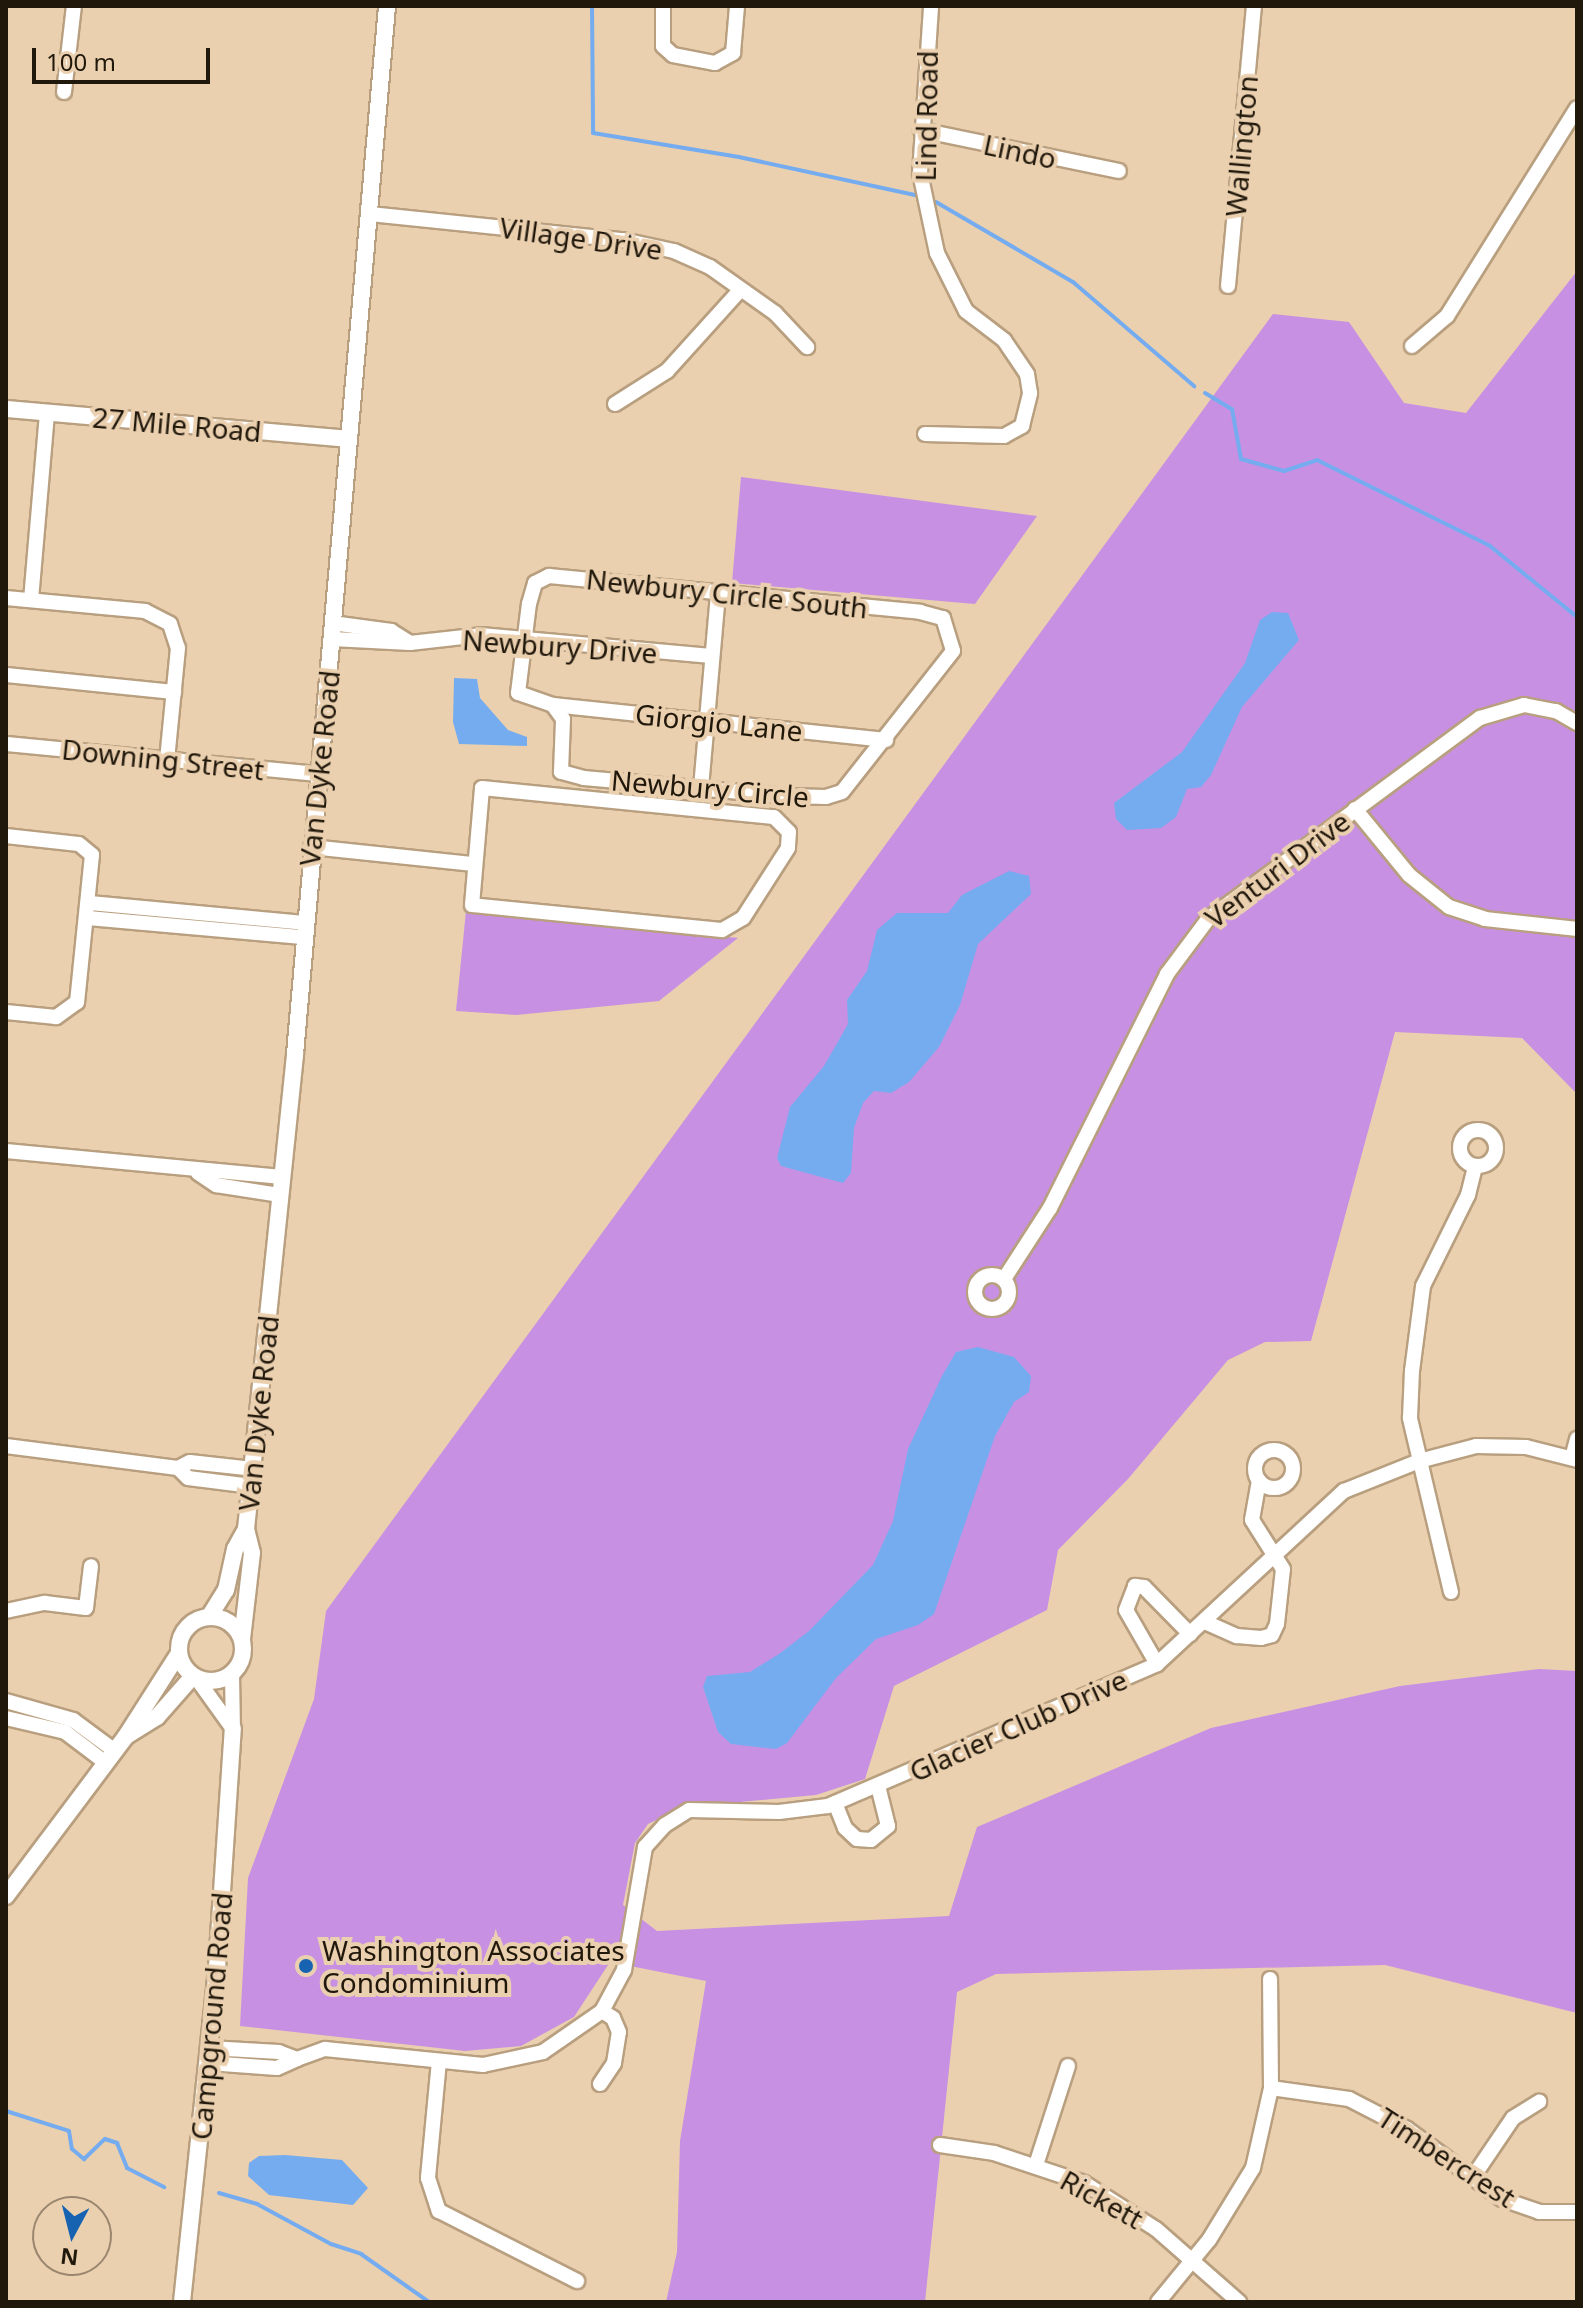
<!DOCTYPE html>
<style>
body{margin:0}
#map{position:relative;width:1583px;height:2308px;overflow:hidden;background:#ead0af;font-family:"Noto Sans",sans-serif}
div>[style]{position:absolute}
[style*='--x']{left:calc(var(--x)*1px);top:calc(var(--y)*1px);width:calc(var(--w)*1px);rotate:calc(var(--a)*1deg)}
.green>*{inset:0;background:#c790e3}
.water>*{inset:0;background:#75acf0}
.stream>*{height:4px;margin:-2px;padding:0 2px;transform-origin:2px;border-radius:2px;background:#75acf0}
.roads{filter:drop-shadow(2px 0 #b89f7f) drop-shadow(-2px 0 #b89f7f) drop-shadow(0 2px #b89f7f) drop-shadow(0 -2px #b89f7f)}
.minor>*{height:14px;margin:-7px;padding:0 7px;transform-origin:7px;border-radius:7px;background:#fff}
.minor>.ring{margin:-7px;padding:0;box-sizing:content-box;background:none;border:14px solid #fff;border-radius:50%}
.tertiary>*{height:16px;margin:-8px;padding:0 8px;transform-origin:8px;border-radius:8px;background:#fff}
.tertiary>.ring{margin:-8px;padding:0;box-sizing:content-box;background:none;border:16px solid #fff;border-radius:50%}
.dots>*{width:22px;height:22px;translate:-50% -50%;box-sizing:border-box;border:4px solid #ead0af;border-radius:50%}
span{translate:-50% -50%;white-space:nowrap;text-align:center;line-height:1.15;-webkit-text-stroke:8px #ead0af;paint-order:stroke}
.street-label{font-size:28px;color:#21180c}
.poi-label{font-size:28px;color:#21180c}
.left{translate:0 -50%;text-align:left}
.frame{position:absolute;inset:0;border:8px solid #21180c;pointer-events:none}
.north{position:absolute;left:32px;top:2196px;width:80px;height:80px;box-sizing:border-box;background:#ead0af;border:2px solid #9a866e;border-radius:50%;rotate:187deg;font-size:22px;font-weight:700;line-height:32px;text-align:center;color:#21180c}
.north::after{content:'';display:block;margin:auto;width:28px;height:36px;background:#1763b2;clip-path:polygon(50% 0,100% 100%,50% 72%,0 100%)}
.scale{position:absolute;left:32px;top:48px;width:178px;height:36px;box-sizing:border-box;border:4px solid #21180c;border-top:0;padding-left:10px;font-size:24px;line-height:28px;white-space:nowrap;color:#21180c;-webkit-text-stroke:6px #ead0af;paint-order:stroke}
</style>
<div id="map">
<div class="green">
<div style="clip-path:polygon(1577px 271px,1577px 1094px,1522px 1038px,1395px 1032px,1311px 1341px,1265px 1342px,1228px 1360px,1128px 1479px,1058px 1550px,1047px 1610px,894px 1686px,865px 1779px,816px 1795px,684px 1807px,648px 1824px,635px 1843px,623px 1905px,657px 1931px,949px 1916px,977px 1827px,1211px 1728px,1400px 1686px,1539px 1669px,1577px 1671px,1577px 2013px,1385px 1965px,996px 1974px,957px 1992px,925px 2302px,666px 2302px,677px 2252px,680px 2141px,706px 1981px,610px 1962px,574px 2017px,521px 2046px,465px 2051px,240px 2026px,248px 1878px,314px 1699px,326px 1611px,1273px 314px,1349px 322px,1404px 403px,1466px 413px)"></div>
<div style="clip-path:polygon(741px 477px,893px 497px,1037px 516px,975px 604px,732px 583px)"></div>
<div style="clip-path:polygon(466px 911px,738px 938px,659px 1001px,516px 1015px,456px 1011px)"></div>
</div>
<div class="water">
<div style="clip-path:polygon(1272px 612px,1288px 613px,1299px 640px,1242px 707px,1211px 775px,1201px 787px,1187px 789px,1176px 817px,1161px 828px,1127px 830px,1116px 819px,1114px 803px,1182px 752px,1245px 663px,1260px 620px)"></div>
<div style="clip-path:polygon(454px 678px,477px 679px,480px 698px,508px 730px,527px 737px,527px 746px,459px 744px,453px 722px)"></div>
<div style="clip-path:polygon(1009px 871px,1029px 876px,1031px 894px,978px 944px,960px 1005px,939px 1047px,909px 1082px,891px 1093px,874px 1091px,863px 1103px,854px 1128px,851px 1173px,843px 1183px,781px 1166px,777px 1158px,790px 1107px,824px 1066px,848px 1024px,847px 1000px,867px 971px,877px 930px,897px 913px,948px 913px,962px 895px)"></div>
<div style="clip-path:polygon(978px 1347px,1014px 1357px,1031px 1376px,1029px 1392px,1014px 1402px,995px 1436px,934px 1614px,918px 1625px,876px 1639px,836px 1678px,787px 1743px,776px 1749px,731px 1744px,718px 1732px,703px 1687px,707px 1676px,750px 1672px,779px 1654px,809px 1631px,873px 1565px,893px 1521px,908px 1449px,942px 1376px,956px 1352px)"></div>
<div style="clip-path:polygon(285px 2155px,342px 2160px,368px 2188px,353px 2205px,269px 2195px,248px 2176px,249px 2163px,259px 2156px)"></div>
</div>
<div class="stream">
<div style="--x:592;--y:6;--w:127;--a:89.5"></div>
<div style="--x:593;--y:133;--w:148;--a:9.3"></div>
<div style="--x:739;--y:157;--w:180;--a:12.2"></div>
<div style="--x:936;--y:202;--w:159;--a:30.3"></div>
<div style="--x:1073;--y:282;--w:160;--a:40.7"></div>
<div style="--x:1205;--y:393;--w:31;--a:31"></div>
<div style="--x:1232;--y:409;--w:51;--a:79.8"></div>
<div style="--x:1241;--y:459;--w:45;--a:15.6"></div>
<div style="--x:1284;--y:471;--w:35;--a:-18"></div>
<div style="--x:1317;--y:460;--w:193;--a:26.4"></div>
<div style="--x:1490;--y:546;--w:112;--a:39.2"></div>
<div style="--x:6;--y:2111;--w:66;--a:17.6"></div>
<div style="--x:69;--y:2131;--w:18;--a:81"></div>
<div style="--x:72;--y:2149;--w:16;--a:40"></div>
<div style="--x:84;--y:2159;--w:29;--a:-44"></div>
<div style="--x:105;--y:2139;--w:13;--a:18"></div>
<div style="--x:117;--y:2143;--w:27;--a:68"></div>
<div style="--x:127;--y:2168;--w:42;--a:27.2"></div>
<div style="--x:219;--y:2193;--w:40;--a:16"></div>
<div style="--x:257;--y:2204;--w:84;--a:28.4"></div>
<div style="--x:331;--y:2244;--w:32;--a:18"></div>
<div style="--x:361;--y:2254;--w:83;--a:35.2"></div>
</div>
<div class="roads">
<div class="minor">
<div style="--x:663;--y:6;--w:40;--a:90"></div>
<div style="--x:663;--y:46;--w:13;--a:42"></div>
<div style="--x:673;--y:55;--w:43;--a:10.8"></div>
<div style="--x:715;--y:63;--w:21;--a:-29"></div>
<div style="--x:733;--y:53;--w:47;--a:-85.1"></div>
<div style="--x:64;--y:92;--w:87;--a:-83.4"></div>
<div style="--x:921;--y:130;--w:202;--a:11.7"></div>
<div style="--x:370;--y:214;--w:254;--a:5.9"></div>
<div style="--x:623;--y:240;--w:52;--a:12.2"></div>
<div style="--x:674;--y:251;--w:39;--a:24"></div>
<div style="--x:710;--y:267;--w:80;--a:35.3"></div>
<div style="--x:775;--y:313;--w:47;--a:46.7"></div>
<div style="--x:1228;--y:286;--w:281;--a:-84.7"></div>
<div style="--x:1412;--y:346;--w:46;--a:-40.6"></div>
<div style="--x:1447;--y:316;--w:245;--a:-58"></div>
<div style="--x:615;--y:404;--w:62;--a:-32.4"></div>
<div style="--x:667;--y:371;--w:110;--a:-47.9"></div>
<div style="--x:925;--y:434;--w:79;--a:1.5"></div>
<div style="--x:1004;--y:436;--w:21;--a:-29"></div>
<div style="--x:1022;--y:426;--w:34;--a:-76"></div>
<div style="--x:1030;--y:393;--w:19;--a:-99"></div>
<div style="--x:1027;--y:374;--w:41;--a:-124.1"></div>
<div style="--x:1004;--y:340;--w:48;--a:-142.7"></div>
<div style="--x:966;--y:311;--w:65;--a:-116.6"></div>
<div style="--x:937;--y:253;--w:82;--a:-102"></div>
<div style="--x:920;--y:173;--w:167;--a:-86.2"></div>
<div style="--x:549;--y:576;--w:373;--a:5.5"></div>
<div style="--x:920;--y:612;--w:24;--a:15"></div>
<div style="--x:943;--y:618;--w:34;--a:73"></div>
<div style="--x:953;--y:651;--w:179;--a:128.2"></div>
<div style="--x:842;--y:792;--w:17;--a:163"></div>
<div style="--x:826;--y:797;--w:41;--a:-178.6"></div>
<div style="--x:785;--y:796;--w:202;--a:-174.9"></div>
<div style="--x:584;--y:778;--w:24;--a:-165"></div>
<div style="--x:561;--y:772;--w:53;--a:-87.8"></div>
<div style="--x:563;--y:719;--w:17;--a:-126"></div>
<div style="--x:553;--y:705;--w:37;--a:-161"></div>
<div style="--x:518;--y:693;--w:90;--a:-83"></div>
<div style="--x:529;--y:604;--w:22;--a:-74"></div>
<div style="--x:535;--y:583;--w:16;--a:-27"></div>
<div style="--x:6;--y:598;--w:140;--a:5.3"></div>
<div style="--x:145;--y:611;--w:28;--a:27"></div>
<div style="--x:170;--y:624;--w:25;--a:72"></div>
<div style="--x:178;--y:648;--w:113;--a:95.6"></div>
<div style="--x:31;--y:600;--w:188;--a:-85.1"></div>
<div style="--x:332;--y:623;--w:60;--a:7.7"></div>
<div style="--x:391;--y:631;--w:22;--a:32"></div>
<div style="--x:410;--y:643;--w:78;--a:-177.1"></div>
<div style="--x:410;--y:643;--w:71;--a:-6.4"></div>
<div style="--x:481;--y:635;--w:231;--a:5.2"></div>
<div style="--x:6;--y:675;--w:169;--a:5.8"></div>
<div style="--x:553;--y:705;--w:335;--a:6"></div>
<div style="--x:6;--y:744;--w:314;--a:5.5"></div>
<div style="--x:482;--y:788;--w:293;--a:5.7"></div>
<div style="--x:774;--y:817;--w:21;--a:45"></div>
<div style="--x:789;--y:832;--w:16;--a:94"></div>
<div style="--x:788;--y:848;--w:83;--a:122.7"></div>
<div style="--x:743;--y:918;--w:24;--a:150"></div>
<div style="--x:722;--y:930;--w:251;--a:-174.3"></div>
<div style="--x:472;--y:905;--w:117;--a:-85.1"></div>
<div style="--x:701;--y:788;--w:197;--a:-85"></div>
<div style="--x:1355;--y:809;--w:85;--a:50.7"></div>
<div style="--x:1409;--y:875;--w:51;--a:38.7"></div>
<div style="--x:1449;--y:907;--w:38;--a:18"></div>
<div style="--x:1485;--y:919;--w:93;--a:6.2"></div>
<div style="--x:6;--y:836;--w:73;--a:6.3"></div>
<div style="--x:79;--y:844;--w:17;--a:40"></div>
<div style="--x:92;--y:855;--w:148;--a:95.8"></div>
<div style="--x:77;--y:1002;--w:26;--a:144"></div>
<div style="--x:56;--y:1017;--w:50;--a:-174.3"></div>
<div style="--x:311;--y:847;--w:164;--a:6"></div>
<div style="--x:90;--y:903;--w:215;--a:5.3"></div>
<div style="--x:88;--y:918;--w:215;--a:5.1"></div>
<div class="ring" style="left:1460px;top:1130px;width:22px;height:22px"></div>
<div style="--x:6;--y:1151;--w:277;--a:5.4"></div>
<div style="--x:198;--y:1173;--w:22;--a:34"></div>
<div style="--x:216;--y:1185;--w:65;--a:8.9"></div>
<div class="ring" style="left:975px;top:1275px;width:20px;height:20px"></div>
<div style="--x:1004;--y:1279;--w:85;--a:-57.1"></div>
<div style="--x:1050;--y:1208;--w:262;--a:-63.4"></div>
<div style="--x:1167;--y:974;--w:69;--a:-53.3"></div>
<div style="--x:1208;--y:919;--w:338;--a:-36.5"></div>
<div style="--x:1480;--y:718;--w:46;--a:-16.5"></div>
<div style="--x:1524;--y:705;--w:33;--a:11"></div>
<div style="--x:1556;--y:711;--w:24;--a:30"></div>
<div style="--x:6;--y:1446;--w:173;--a:7.3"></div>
<div style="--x:178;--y:1468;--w:13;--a:-27"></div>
<div style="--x:190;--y:1462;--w:63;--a:6.3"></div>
<div class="ring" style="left:1255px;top:1450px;width:24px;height:24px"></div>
<div style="--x:1572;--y:1458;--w:20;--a:-75"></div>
<div style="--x:178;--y:1468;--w:14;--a:45"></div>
<div style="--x:188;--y:1478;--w:64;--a:7.2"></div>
<div style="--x:1451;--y:1592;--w:179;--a:-103.3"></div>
<div style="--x:1410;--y:1418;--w:47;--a:-87.6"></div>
<div style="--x:1412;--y:1371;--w:86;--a:-82.6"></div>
<div style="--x:1423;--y:1286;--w:102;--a:-63.7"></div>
<div style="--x:1468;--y:1195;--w:29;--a:-76"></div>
<div style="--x:6;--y:1611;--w:40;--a:-12"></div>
<div style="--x:45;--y:1603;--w:41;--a:7"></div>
<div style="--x:86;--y:1608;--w:42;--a:-83.2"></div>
<div style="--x:1205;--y:1622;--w:35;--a:24"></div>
<div style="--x:1237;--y:1636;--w:24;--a:5"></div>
<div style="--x:1261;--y:1638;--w:11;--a:-15"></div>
<div style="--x:1272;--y:1635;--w:12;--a:-66"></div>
<div style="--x:1277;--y:1624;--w:55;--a:-83.8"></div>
<div style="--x:1283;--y:1569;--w:58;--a:-122.3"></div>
<div style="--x:1252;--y:1520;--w:40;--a:-80"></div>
<div style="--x:1157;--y:1664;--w:62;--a:-119.9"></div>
<div style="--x:1126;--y:1610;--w:26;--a:-69"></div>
<div style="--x:1135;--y:1586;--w:9;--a:6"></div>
<div style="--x:1144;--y:1587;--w:66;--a:45.6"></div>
<div style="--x:232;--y:1674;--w:55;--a:89"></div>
<div style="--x:197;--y:1679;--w:62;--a:54.2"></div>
<div style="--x:6;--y:1701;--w:70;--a:15.8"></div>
<div style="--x:73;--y:1720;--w:52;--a:36.4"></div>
<div style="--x:6;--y:1718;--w:61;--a:13.3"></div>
<div style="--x:65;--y:1732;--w:51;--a:37.1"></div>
<div style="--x:835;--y:1803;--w:27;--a:68"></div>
<div style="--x:845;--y:1828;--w:16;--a:43"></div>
<div style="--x:857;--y:1839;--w:14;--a:4"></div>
<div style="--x:871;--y:1840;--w:22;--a:-39"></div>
<div style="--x:888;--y:1826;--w:41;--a:-104"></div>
<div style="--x:297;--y:2059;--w:30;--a:-20"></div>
<div style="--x:325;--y:2049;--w:159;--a:5.8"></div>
<div style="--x:483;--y:2065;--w:61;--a:-12.2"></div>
<div style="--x:543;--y:2052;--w:72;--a:-34.8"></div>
<div style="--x:602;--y:2011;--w:47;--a:-61.8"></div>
<div style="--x:624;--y:1970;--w:125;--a:-80.3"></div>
<div style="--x:645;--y:1847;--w:30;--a:-48"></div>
<div style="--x:665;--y:1825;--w:28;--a:-32"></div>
<div style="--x:689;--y:1810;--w:90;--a:1.3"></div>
<div style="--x:779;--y:1812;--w:49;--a:-7"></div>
<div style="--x:828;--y:1806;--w:358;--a:-23.3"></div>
<div style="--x:1157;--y:1664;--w:255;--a:-42.8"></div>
<div style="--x:1344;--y:1491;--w:81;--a:-21.8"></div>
<div style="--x:1419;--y:1461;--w:59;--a:-14.7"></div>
<div style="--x:1476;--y:1446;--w:50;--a:1.1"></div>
<div style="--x:1526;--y:1447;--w:53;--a:14.3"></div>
<div style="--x:439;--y:2061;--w:118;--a:95.4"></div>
<div style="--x:428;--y:2178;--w:35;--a:72"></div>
<div style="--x:439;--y:2211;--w:155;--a:26.9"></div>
<div style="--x:208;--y:2063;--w:69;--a:4.1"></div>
<div style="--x:277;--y:2068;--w:22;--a:-24"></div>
<div style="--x:297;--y:2059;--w:19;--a:-159"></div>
<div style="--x:279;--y:2052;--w:70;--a:-176.7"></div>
<div style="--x:600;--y:2084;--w:25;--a:-56"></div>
<div style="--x:614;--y:2063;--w:31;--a:-81"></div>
<div style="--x:619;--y:2032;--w:15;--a:-113"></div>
<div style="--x:613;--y:2018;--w:13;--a:-148"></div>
<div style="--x:1271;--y:2088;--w:79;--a:8"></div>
<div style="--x:1349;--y:2099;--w:65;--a:27.3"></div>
<div style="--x:1407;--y:2129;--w:118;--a:36.4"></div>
<div style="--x:1502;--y:2199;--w:39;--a:19"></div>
<div style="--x:1539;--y:2212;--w:38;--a:0"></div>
<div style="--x:940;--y:2145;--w:55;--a:8.4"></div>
<div style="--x:994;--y:2153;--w:95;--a:18.4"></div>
<div style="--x:1084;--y:2183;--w:85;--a:32.6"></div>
<div style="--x:1156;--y:2229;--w:111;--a:41.3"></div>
<div style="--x:1036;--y:2165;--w:104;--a:-72.1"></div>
<div style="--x:1473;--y:2177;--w:71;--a:-55.9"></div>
<div style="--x:1513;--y:2118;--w:31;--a:-32"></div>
<div style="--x:1158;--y:2302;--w:80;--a:-50.6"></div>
<div style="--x:1209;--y:2240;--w:84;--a:-58.6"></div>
<div style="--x:1253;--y:2168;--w:82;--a:-77.3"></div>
<div style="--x:1271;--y:2088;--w:109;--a:-90.5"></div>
</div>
<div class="tertiary">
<div style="--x:6;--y:409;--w:343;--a:5"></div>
<div class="ring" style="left:179px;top:1617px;width:48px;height:48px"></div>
<div style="--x:209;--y:1617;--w:32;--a:-58"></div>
<div style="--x:226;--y:1590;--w:42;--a:-77.6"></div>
<div style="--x:235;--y:1549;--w:23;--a:-61"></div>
<div style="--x:242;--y:1639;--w:87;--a:-83.4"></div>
<div style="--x:252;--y:1553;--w:25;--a:-104"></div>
<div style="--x:246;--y:1529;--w:478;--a:-84.1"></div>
<div style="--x:295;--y:1054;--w:1052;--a:-84.98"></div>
<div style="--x:128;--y:1735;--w:34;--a:-32"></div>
<div style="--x:157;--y:1717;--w:55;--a:-48.7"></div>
<div style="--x:6;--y:1896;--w:200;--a:-53.1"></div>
<div style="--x:126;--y:1736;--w:98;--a:-57.4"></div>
<div style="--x:182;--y:2302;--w:337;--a:-84"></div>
<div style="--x:217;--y:1967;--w:239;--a:-86.2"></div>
</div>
</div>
<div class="dots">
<div style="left:306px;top:1966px;background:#1763b2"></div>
</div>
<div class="street-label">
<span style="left:926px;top:116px;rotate:-89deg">Lind Road</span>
<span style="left:1241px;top:146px;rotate:-85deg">Wallington</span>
<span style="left:1020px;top:151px;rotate:12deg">Lindo</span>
<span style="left:581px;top:238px;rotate:8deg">Village Drive</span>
<span style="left:177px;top:424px;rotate:5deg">27 Mile Road</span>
<span style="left:727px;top:593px;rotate:6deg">Newbury Circle South</span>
<span style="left:560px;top:646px;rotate:4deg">Newbury Drive</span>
<span style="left:719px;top:722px;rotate:6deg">Giorgio Lane</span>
<span style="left:163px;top:759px;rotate:6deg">Downing Street</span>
<span style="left:319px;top:768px;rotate:-84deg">Van Dyke Road</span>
<span style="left:710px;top:788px;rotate:5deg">Newbury Circle</span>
<span style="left:1277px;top:869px;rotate:-37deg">Venturi Drive</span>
<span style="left:258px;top:1413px;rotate:-84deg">Van Dyke Road</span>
<span style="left:1018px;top:1725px;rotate:-24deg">Glacier Club Drive</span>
<span style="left:211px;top:2016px;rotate:-85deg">Campground Road</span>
<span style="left:1447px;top:2157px;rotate:33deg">Timbercrest</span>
<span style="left:1102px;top:2199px;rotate:29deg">Rickett</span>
</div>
<div class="poi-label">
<span class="left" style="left:322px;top:1966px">Washington Associates<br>Condominium</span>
</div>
<div class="frame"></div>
<div class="north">N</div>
<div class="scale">100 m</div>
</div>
